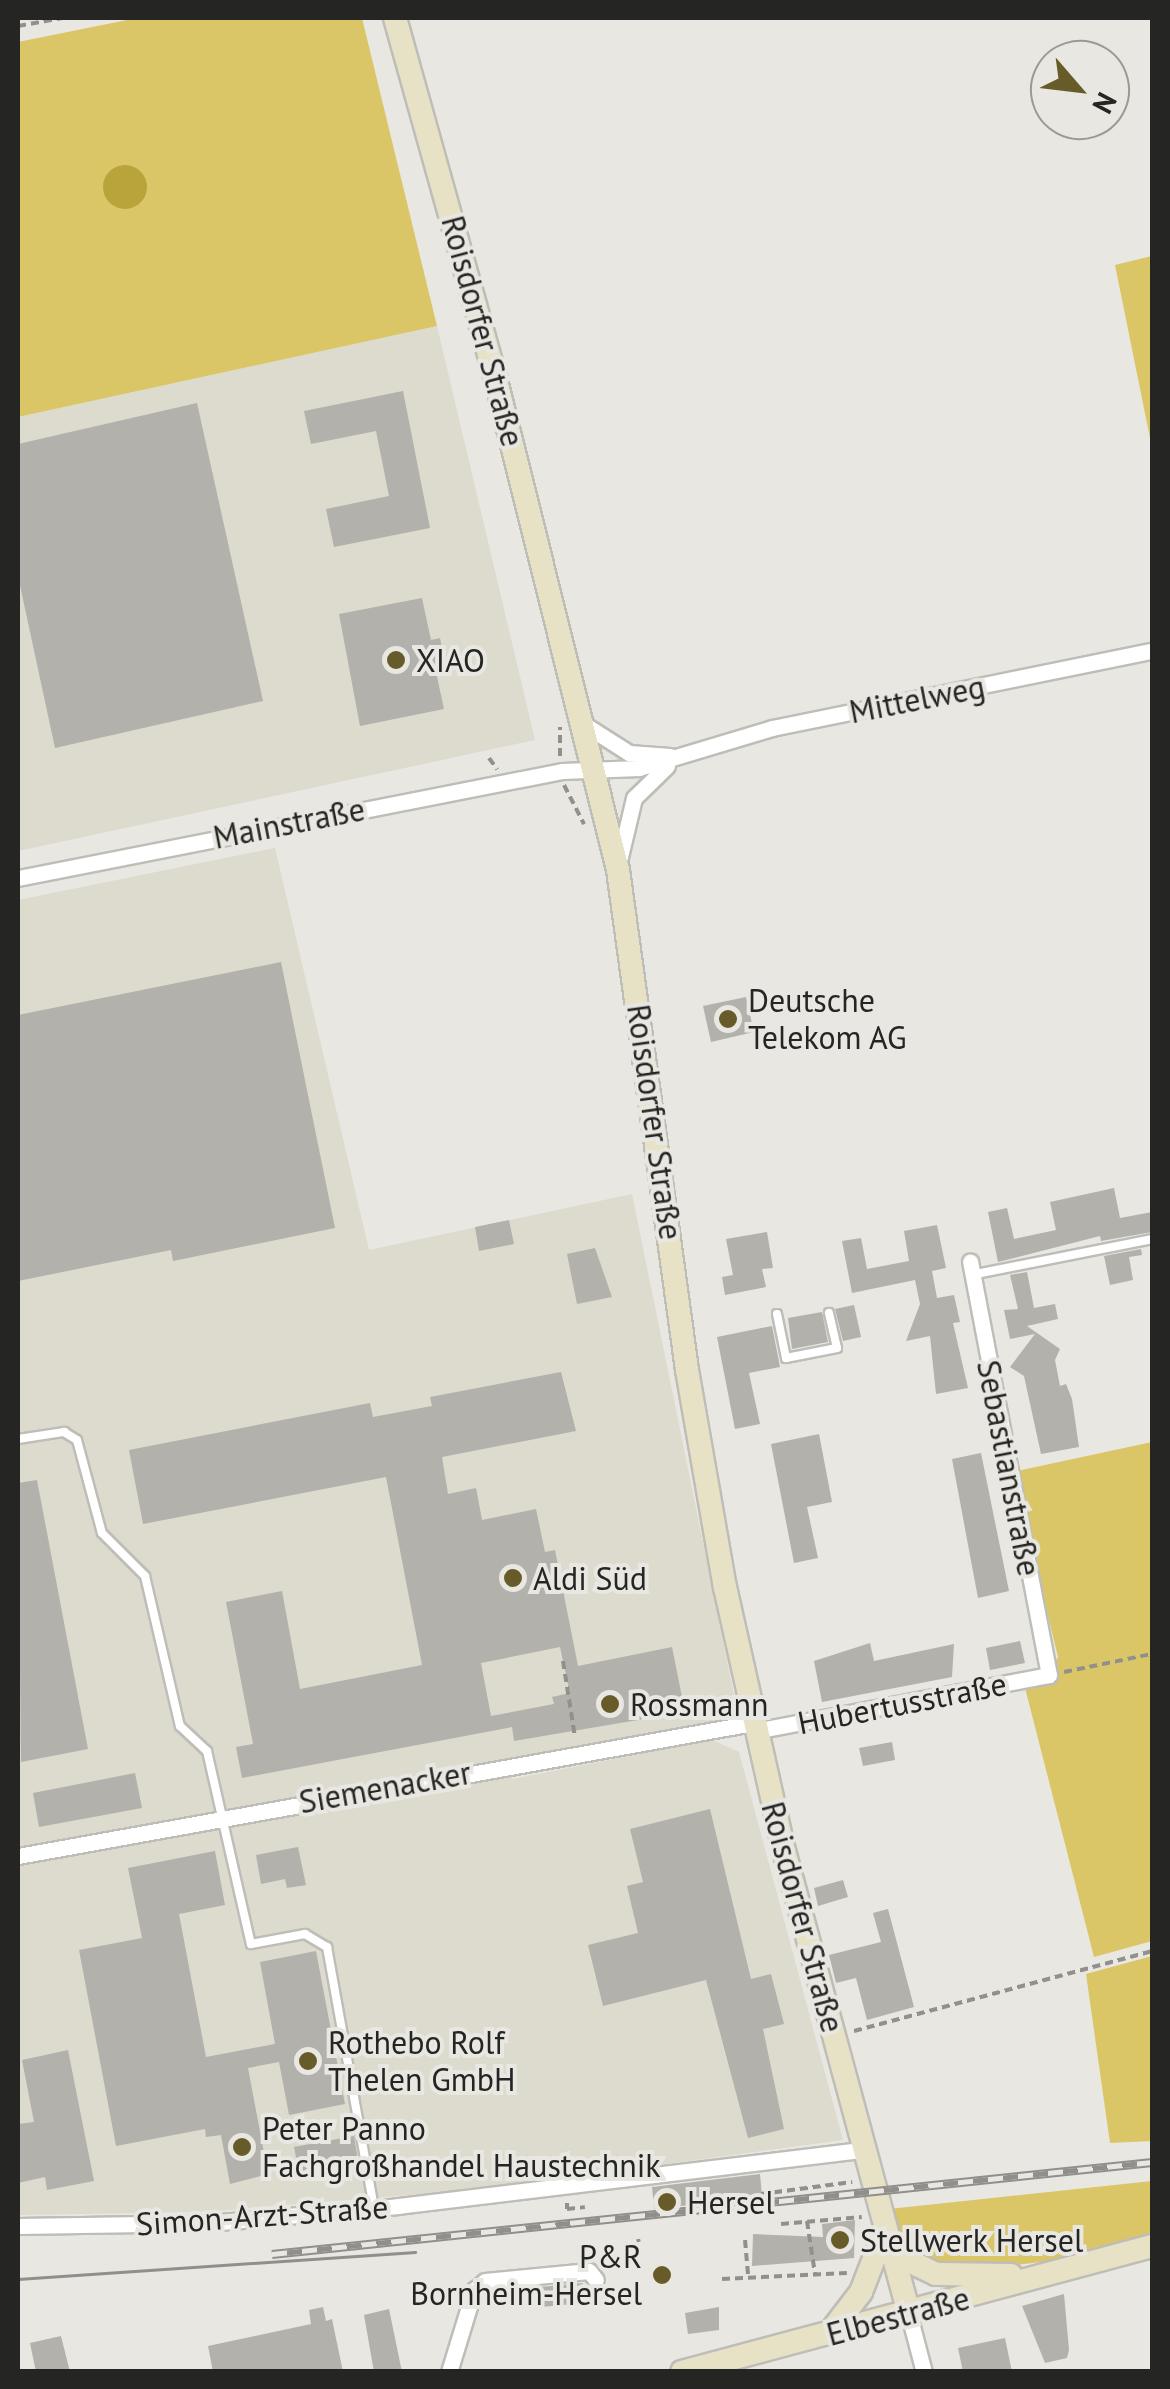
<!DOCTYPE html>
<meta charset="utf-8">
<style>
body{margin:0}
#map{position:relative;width:1170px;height:2389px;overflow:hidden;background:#e8e7e2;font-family:"PT Sans",sans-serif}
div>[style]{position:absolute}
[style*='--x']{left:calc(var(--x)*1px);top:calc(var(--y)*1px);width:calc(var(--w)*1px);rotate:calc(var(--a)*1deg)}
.built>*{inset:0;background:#dddace}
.green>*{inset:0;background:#dac666}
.forest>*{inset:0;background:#b9a43b}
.round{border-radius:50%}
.building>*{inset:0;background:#b2b1ac}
.path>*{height:4px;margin-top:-2px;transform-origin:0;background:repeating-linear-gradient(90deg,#91908c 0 8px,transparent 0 13px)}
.roads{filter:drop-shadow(2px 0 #bebdb8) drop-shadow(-2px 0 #bebdb8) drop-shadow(0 2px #bebdb8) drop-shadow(0 -2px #bebdb8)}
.service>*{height:8px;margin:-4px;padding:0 4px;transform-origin:4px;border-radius:4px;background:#fff}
.minor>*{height:15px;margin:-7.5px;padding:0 7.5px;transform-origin:7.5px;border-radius:7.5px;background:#fff}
.secondary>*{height:22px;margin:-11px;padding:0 11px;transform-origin:11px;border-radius:11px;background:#e7e2c6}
.tram>*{height:2.5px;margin:-1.25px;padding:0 1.25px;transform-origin:1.25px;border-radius:1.25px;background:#908f8b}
.rail>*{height:9px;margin-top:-4.5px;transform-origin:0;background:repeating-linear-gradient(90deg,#e8e7e2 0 15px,#908f8b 0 30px);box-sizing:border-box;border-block:2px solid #908f8b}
.dots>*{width:28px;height:28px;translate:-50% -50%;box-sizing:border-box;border:5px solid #e8e7e2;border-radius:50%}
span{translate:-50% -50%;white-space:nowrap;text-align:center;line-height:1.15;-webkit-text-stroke:8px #e8e7e2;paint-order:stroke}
.street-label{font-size:32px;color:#252523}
.poi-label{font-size:32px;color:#252523}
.left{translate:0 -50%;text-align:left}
.right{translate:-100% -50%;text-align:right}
.frame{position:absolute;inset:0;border:20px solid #252523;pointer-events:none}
.north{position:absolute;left:1030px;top:40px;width:100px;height:100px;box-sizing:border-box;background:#e8e7e2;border:2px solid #9a9996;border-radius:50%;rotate:118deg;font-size:28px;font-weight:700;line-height:40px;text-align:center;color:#252523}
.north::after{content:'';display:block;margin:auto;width:35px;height:45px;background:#675c29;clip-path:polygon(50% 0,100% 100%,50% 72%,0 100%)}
</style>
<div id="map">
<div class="built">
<div style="clip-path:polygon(437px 326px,535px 740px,18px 851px,18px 417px)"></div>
<div style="clip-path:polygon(275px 848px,369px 1250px,632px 1194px,739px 1719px,508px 1758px,512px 1779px,712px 1740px,739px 1752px,843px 2140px,482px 2189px,204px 2212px,18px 2215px,18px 900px)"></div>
</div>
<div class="green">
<div style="clip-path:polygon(137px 18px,362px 18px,437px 326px,18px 417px,18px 42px)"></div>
<div style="clip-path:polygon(1152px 256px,1152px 448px,1115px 265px)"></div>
<div style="clip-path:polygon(1152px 1442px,1152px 1941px,1094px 1957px,1023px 1680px,1049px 1675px,1058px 1657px,1013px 1472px)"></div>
<div style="clip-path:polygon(1152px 1956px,1152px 2141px,1110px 2143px,1086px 1974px)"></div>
<div style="clip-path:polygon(1152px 2181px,1152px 2236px,1074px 2258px,958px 2272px,912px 2254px,900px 2241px,889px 2209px)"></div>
</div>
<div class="forest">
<div class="round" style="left:103px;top:165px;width:44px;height:44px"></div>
</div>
<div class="building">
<div style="clip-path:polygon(403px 391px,430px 528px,334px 547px,326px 509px,389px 496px,376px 431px,311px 444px,304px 411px)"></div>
<div style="clip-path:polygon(197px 403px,263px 701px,55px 748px,18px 576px,18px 444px)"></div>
<div style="clip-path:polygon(422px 598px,431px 640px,440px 638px,443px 654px,446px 669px,436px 672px,444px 709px,360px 726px,339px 614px)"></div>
<div style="clip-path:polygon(281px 962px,335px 1228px,173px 1261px,171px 1250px,18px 1281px,18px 1015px)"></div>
<div style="clip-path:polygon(746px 997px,754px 1032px,711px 1042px,703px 1006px)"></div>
<div style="clip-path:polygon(1114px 1188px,1120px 1218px,1152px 1212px,1152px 1232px,1101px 1241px,1100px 1236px,998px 1262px,988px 1212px,1007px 1208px,1014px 1239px,1056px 1230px,1050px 1202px)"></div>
<div style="clip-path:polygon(509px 1220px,514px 1244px,479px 1251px,475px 1227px)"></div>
<div style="clip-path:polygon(937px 1225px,946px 1268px,932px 1271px,937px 1298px,954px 1295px,960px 1322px,953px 1323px,968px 1388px,936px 1394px,930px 1336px,906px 1341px,920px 1304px,915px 1280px,852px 1293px,842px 1241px,861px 1238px,867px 1269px,909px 1261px,904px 1231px)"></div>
<div style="clip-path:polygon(767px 1232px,773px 1268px,762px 1269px,766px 1287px,725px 1295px,722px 1277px,733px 1275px,726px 1239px)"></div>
<div style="clip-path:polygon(595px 1248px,612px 1297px,577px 1304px,567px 1254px)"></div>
<div style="clip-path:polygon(1141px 1249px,1142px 1255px,1129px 1257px,1133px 1280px,1110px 1285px,1104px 1256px)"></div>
<div style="clip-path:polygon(1027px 1272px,1034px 1308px,1055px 1304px,1058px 1319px,1027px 1326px,1060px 1349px,1055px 1360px,1060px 1386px,1066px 1384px,1072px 1399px,1079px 1447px,1041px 1454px,1024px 1376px,1010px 1367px,1035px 1334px,1010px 1339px,1004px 1310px,1018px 1309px,1010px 1275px)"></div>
<div style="clip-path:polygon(854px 1305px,861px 1337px,843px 1341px,835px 1309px)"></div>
<div style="clip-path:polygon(822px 1312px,828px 1342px,792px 1349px,788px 1318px)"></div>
<div style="clip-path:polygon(772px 1326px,780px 1367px,749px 1373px,760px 1424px,735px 1429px,717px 1337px)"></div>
<div style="clip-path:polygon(evenodd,561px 1372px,576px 1431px,442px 1457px,448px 1494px,476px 1488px,482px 1520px,536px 1509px,545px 1552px,555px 1550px,578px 1666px,672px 1647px,685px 1712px,514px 1741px,512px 1727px,242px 1778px,236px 1747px,253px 1744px,226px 1602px,282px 1591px,300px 1689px,422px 1665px,386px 1477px,143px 1524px,129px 1450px,370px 1403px,373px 1417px,432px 1406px,430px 1397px,561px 1372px,560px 1647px,570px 1693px,552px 1697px,554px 1704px,491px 1716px,481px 1663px,560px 1647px)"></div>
<div style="clip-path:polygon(819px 1434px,832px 1502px,807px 1507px,818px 1558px,794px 1563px,771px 1444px)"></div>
<div style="clip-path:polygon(981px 1453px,1009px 1591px,978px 1598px,952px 1459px)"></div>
<div style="clip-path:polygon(37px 1480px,88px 1749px,21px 1762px,18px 1483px)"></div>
<div style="clip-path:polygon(1020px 1641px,1025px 1663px,990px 1670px,986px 1648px)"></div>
<div style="clip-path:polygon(870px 1643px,874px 1661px,954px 1644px,952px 1677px,822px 1702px,814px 1661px)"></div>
<div style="clip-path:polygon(892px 1742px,895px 1760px,863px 1766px,859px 1748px)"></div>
<div style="clip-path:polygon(135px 1773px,142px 1808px,39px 1827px,33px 1793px)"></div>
<div style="clip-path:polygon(710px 1809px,751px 1979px,771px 1974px,784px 2024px,763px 2029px,784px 2129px,748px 2138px,706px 1980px,603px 2006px,588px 1945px,638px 1933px,627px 1886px,643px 1882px,630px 1829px)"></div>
<div style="clip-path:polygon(298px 1847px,306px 1885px,287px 1888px,285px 1879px,261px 1884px,256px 1855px)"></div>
<div style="clip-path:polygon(215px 1851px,225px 1905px,179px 1914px,206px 2057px,275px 2044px,260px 1962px,316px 1951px,345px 2104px,289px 2115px,279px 2062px,248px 2068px,268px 2174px,230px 2184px,221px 2135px,206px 2137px,205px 2129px,116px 2146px,79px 1950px,142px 1938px,128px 1868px)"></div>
<div style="clip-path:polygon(843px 1880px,848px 1897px,818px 1906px,814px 1888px)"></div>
<div style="clip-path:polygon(888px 1909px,914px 2007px,867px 2020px,856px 1978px,836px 1983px,829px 1955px,881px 1942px,873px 1913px)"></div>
<div style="clip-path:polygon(68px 2050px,94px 2181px,47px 2190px,45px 2177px,18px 2183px,18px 2124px,34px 2122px,22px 2060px)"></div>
<div style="clip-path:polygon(354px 2136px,358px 2161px,299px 2172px,294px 2147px)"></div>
<div style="clip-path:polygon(760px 2174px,762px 2197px,654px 2209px,652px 2187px)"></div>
<div style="clip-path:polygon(855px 2220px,854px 2258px,752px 2266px,753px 2234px,823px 2237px,822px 2224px)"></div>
<div style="clip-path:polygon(583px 2283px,584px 2303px,541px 2307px,540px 2287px)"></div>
<div style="clip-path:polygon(1064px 2294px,1069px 2350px,1067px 2358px,1045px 2363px,1022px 2306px)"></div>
<div style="clip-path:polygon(323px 2307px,326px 2321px,332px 2319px,343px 2372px,213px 2372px,208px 2346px,311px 2324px,309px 2310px)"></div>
<div style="clip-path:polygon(719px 2307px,719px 2330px,688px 2334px,685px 2313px)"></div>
<div style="clip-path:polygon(389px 2309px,402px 2372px,374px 2372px,364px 2315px)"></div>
<div style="clip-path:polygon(61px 2336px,70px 2372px,36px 2372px,30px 2343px)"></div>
<div style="clip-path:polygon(1005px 2338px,1012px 2372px,963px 2372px,958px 2348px)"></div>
</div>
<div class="path">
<div style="--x:18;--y:26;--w:45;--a:-10.3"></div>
<div style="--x:560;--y:756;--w:29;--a:-90"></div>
<div style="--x:489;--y:758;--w:14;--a:54"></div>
<div style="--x:564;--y:785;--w:44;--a:62.9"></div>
<div style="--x:563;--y:1661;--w:78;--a:81.1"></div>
<div style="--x:1064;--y:1672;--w:90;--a:-11.6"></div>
<div style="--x:703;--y:1702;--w:30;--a:6"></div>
<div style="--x:854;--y:2031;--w:309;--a:-15"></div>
<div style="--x:761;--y:2194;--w:92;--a:-7.5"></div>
<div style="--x:567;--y:2203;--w:6;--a:90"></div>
<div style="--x:567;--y:2209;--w:18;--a:-6"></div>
<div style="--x:807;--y:2221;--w:54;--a:81.4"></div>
<div style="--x:781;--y:2224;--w:81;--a:-4.9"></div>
<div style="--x:638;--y:2239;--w:3;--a:72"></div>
<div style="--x:745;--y:2240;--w:38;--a:85"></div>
<div style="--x:722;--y:2279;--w:125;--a:-2.7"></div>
</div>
<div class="roads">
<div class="service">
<div style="--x:971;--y:1275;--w:185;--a:-11.2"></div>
<div style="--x:777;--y:1314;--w:45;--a:78.4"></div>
<div style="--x:786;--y:1358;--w:52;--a:-11.1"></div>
<div style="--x:837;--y:1348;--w:36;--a:-103"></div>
<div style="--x:18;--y:1439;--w:47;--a:-8.7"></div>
<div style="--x:64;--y:1432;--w:15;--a:32"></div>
<div style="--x:77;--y:1440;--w:96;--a:75"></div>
<div style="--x:102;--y:1533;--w:61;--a:45"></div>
<div style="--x:145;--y:1576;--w:154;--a:76.9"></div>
<div style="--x:180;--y:1726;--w:37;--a:43"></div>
<div style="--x:207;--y:1751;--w:198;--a:77.2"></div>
<div style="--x:251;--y:1944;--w:55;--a:-10.5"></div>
<div style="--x:305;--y:1934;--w:26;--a:31"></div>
<div style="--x:327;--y:1947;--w:264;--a:79.8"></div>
</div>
<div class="minor">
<div style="--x:582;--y:723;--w:56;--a:32.6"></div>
<div style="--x:629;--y:753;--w:41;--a:4.2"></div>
<div style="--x:619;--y:861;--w:65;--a:-76.6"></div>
<div style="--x:634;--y:798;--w:46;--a:-44.1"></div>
<div style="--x:18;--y:878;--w:554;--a:-11.13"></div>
<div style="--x:562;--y:771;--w:77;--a:-2.2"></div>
<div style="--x:639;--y:768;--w:139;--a:-16.7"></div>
<div style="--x:772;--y:728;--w:388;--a:-11.5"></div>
<div style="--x:755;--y:1731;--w:299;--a:-10.8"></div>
<div style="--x:1049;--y:1675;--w:421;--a:-100.8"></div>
<div style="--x:18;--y:1856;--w:747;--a:-10.26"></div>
<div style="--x:18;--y:2226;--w:191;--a:-0.9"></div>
<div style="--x:209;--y:2223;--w:190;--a:-5.1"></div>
<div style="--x:398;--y:2206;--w:467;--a:-6.9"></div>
<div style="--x:909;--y:2315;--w:59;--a:75.3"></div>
<div style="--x:449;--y:2372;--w:86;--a:-73"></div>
<div style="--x:474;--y:2290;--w:14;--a:-39"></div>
<div style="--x:485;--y:2281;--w:104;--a:-5.5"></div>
<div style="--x:589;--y:2271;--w:11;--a:52"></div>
</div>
<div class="secondary">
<div style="--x:395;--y:18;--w:372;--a:74.4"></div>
<div style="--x:495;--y:376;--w:509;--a:76.02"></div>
<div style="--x:618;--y:870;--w:505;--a:82.14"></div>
<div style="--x:687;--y:1370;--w:220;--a:80.1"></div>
<div style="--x:725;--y:1587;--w:262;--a:77.4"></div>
<div style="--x:782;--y:1843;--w:489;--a:74.9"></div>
<div style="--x:890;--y:2252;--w:51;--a:25.6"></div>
<div style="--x:936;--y:2274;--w:75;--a:0.8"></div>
<div style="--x:829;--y:2334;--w:53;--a:-52.7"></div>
<div style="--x:861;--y:2292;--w:63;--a:-68.7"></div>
<div style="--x:682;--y:2372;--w:487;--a:-15"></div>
</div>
</div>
<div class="tram">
<div style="--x:18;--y:2279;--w:398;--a:-3.9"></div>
</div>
<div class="rail">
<div style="--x:272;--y:2254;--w:885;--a:-5.97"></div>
</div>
<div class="dots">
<div style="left:396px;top:660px;background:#675c29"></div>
<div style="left:728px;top:1019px;background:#675c29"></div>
<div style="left:513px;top:1578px;background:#675c29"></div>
<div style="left:610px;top:1704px;background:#675c29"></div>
<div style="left:308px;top:2061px;background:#675c29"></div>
<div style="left:242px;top:2147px;background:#675c29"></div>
<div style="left:667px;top:2202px;background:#675c29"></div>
<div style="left:840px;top:2240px;background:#675c29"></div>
<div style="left:662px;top:2275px;background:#675c29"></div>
</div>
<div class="street-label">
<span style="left:483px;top:331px;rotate:75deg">Roisdorfer Straße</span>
<span style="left:917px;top:699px;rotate:-11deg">Mittelweg</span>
<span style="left:289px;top:823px;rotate:-11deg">Mainstraße</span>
<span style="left:655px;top:1122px;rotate:82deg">Roisdorfer Straße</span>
<span style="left:1009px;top:1468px;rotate:79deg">Sebastianstraße</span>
<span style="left:902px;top:1703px;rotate:-11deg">Hubertusstraße</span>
<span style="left:385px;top:1787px;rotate:-10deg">Siemenacker</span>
<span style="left:803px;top:1917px;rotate:75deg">Roisdorfer Straße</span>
<span style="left:262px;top:2215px;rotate:-4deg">Simon-Arzt-Straße</span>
<span style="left:898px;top:2316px;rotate:-15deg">Elbestraße</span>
</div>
<div class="poi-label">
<span class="left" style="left:416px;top:660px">XIAO</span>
<span class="left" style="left:748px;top:1019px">Deutsche<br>Telekom AG</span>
<span class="left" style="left:533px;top:1578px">Aldi Süd</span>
<span class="left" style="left:630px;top:1704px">Rossmann</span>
<span class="left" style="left:328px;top:2061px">Rothebo Rolf<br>Thelen GmbH</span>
<span class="left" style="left:262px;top:2147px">Peter Panno<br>Fachgroßhandel Haustechnik</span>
<span class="left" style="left:687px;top:2202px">Hersel</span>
<span class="left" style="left:860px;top:2240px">Stellwerk Hersel</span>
<span class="right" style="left:642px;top:2275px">P&amp;R<br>Bornheim-Hersel</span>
</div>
<div class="frame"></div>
<div class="north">N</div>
</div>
